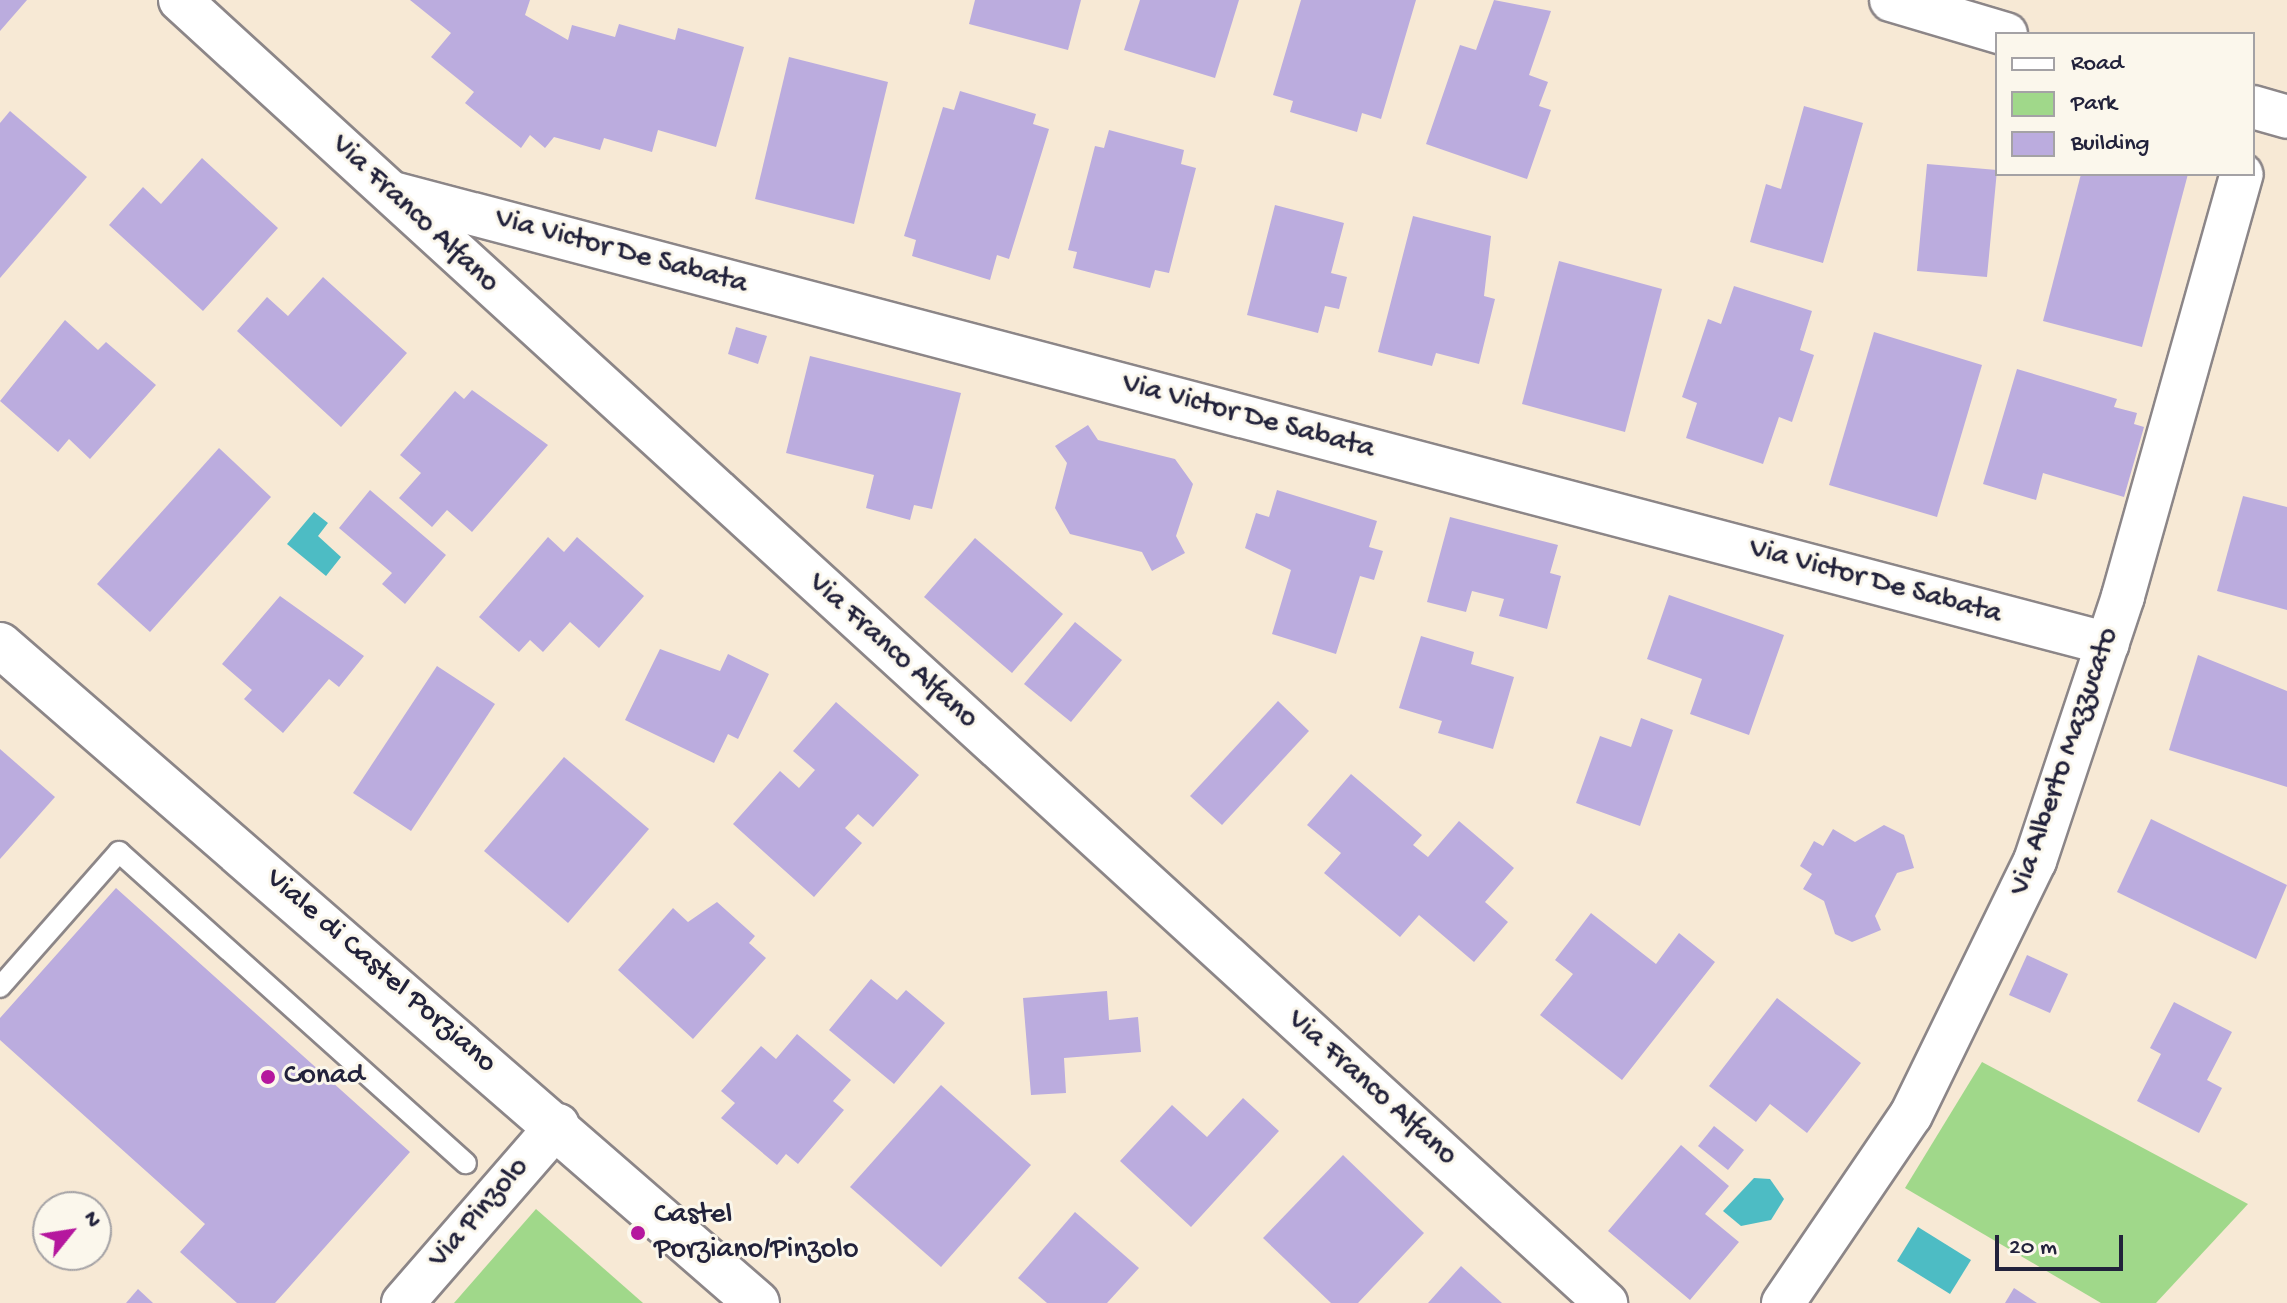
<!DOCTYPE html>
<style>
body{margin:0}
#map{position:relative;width:2287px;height:1303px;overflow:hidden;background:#f7e9d5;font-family:"Gochi Hand",sans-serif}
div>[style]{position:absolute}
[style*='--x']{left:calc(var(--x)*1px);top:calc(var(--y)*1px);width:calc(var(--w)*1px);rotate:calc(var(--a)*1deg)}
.green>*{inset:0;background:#a0d88a}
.water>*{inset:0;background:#4dbcc4}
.building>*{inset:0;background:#bbacde}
.roads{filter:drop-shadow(2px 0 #8c8688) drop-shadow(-2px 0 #8c8688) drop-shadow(0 2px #8c8688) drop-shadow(0 -2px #8c8688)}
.service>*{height:20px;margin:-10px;padding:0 10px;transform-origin:10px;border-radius:10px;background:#fff}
.minor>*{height:42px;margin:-21px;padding:0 21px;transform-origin:21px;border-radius:21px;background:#fff}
.tertiary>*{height:44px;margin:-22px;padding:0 22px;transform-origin:22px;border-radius:22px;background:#fff}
.dots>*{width:22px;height:22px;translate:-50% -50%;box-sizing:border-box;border:4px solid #fbf7ec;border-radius:50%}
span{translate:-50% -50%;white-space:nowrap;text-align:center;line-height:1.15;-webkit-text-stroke:6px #fbf7ec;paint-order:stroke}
.street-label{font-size:30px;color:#22223b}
.poi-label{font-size:30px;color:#22223b}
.left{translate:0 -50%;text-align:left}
.legend{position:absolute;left:1995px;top:32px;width:260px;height:144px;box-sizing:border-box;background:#fbf7ec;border:2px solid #a4a2a5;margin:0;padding:10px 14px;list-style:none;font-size:24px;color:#22223b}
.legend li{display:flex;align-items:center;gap:16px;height:40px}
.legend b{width:40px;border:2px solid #a4a2a5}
.north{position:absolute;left:32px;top:1191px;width:80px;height:80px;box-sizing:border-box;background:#fbf7ec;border:2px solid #a4a2a5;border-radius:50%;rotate:60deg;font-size:22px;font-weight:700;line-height:32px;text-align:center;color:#22223b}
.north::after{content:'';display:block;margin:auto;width:28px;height:36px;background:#b5179e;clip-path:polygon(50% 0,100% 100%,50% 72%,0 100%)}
.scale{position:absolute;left:1995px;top:1235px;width:128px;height:36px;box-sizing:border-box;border:4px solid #22223b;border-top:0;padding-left:10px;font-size:24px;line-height:28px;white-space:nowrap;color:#22223b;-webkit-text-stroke:6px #fbf7ec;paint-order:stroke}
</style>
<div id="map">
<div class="green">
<div style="clip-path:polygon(1982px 1062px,2248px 1204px,2156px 1303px,2101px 1303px,1905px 1188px)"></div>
<div style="clip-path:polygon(536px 1209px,643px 1303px,454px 1303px)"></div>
</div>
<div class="water">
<div style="clip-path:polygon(314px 512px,328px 523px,318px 536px,341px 557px,326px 576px,287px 544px)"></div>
<div style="clip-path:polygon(1754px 1178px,1770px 1179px,1784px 1199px,1771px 1220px,1741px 1226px,1723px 1211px)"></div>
<div style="clip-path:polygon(1918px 1227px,1971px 1260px,1950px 1294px,1897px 1261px)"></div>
</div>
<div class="building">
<div style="clip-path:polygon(0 0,27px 0,0 31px)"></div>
<div style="clip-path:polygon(410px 0,530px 0,525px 15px,568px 40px,572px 25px,615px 37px,619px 24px,675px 40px,678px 28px,744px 47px,716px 147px,658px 130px,652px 152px,604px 138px,600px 150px,554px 137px,545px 148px,530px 135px,521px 148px,465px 103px,474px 92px,431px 57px,451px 33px)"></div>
<div style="clip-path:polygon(975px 0,1081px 0,1068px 50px,969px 24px)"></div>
<div style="clip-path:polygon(1140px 0,1239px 0,1215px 78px,1124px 50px)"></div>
<div style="clip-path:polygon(1301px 0,1416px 0,1381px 119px,1362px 113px,1357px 132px,1290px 112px,1293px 101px,1273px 95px)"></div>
<div style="clip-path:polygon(1494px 0,1551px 11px,1529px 75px,1548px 82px,1539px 106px,1551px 110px,1527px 179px,1426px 144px,1460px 45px,1476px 50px)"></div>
<div style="clip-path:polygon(789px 57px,888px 82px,854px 224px,755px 199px)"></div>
<div style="clip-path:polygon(960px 91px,1036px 114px,1033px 124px,1049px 129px,1009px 259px,997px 255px,990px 280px,912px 256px,916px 240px,904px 236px,943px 107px,954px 110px)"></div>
<div style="clip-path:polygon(1804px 106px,1863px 123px,1823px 263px,1750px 242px,1766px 184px,1781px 189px)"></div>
<div style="clip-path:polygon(10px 111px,87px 177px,0 278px,0 123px)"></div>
<div style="clip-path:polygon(1109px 130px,1184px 150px,1181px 164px,1196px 168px,1169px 273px,1155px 270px,1150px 288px,1073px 268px,1077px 252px,1068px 250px,1095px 146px,1104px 148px)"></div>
<div style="clip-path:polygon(202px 158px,278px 228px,203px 311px,109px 225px,143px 187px,161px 204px)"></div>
<div style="clip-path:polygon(1927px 164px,1997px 170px,1987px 277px,1917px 271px)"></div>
<div style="clip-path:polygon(2081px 174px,2188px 174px,2142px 347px,2043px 321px)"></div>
<div style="clip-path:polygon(1275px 205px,1344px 223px,1331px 273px,1347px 277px,1339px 309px,1325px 306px,1318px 333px,1247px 315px)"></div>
<div style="clip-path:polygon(1413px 216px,1491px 236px,1484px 296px,1495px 299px,1479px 364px,1436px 353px,1432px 366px,1378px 352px)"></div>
<div style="clip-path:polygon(1559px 261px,1662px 289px,1625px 432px,1522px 404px)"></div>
<div style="clip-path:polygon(323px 277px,407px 353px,341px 427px,237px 331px,267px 297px,288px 316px)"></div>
<div style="clip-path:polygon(1734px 286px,1812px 311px,1800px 350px,1814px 355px,1792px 422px,1779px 417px,1763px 464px,1686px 438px,1697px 403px,1682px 397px,1708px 319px,1721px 324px)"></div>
<div style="clip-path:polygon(65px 320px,98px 350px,106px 342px,156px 385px,90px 459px,69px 439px,58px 452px,0 401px)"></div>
<div style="clip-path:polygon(736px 327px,767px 336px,758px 364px,728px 354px)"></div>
<div style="clip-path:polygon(1874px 332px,1982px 365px,1937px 517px,1829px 485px)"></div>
<div style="clip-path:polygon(810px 356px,961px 393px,932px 509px,914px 505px,910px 520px,866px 508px,874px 475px,786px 453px)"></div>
<div style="clip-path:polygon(2017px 369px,2117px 399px,2114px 407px,2137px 413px,2134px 424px,2144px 427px,2124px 497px,2043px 473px,2036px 500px,1983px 484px)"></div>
<div style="clip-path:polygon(472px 390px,548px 445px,472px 532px,447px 510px,432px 527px,399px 498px,421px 473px,400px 455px,455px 391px,464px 399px)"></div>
<div style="clip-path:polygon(1088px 425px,1098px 440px,1175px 459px,1193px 484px,1176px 536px,1185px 553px,1152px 571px,1142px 552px,1070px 534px,1055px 508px,1067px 463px,1055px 446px)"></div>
<div style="clip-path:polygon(219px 448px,271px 497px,150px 632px,97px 584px)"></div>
<div style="clip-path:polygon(370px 490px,446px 555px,405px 604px,382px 584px,392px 573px,339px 528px)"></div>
<div style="clip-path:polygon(1277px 490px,1377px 521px,1369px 547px,1383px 551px,1374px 580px,1360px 576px,1336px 654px,1272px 634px,1291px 570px,1245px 548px,1256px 513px,1269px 517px)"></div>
<div style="clip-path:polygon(2243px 496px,2287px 507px,2287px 610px,2217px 591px)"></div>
<div style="clip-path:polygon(1450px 517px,1558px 545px,1550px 573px,1561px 576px,1547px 629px,1499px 616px,1504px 599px,1472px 591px,1466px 612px,1427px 602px)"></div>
<div style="clip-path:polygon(548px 537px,564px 552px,577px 537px,644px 596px,599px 648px,570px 622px,543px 652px,530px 640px,519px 652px,479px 617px)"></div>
<div style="clip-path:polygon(975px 538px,1063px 614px,1012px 673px,924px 597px)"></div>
<div style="clip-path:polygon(1669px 595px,1784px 635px,1749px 735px,1690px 714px,1702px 679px,1647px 659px)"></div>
<div style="clip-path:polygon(280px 596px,364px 656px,339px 687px,329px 679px,283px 733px,244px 699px,252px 690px,222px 664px)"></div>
<div style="clip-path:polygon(1075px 622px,1122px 660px,1071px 722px,1024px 684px)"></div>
<div style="clip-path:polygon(1421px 636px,1474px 652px,1471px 664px,1514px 677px,1493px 749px,1438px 733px,1442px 721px,1399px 708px)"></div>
<div style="clip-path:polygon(660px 649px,720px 671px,728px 654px,769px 674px,738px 739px,728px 734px,714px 763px,625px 720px)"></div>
<div style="clip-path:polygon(2198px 655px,2287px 691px,2287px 787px,2169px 750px)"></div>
<div style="clip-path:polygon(437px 666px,495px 704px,411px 831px,353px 793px)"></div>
<div style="clip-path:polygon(1278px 701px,1309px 731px,1222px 825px,1190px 796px)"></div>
<div style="clip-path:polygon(836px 702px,919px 775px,873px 827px,858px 814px,845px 828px,862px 843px,814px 897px,733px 824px,780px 771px,799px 788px,815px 770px,793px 751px)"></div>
<div style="clip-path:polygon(1641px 718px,1673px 730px,1640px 826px,1576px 803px,1600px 736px,1631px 747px)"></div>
<div style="clip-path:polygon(0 749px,55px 797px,0 859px)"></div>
<div style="clip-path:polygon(564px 757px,649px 829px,568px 923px,484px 851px)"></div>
<div style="clip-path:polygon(1351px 774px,1422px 835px,1413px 845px,1428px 857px,1459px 821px,1514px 868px,1485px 902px,1508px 922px,1474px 962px,1419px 915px,1400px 937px,1324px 873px,1341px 853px,1307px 825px)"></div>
<div style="clip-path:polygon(2151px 819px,2287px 885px,2256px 959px,2117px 892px)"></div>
<div style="clip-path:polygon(1884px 825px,1904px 835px,1914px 868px,1897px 873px,1875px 916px,1881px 930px,1852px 942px,1835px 934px,1824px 901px,1803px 889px,1812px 874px,1800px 866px,1814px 841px,1823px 846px,1833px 829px,1855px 842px)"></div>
<div style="clip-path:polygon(116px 888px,410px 1152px,275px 1303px,237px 1303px,180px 1252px,205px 1224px,0 1040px,0 1018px)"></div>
<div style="clip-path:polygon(717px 902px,755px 936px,749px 943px,766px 958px,693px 1039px,618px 970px,673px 908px,688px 922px)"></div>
<div style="clip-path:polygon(1591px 913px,1656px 964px,1679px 933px,1715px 962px,1622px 1080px,1540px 1015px,1573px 974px,1555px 960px)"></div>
<div style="clip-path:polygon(2027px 955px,2068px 974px,2050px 1013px,2009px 995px)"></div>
<div style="clip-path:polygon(871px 979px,897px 1000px,906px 990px,945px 1023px,894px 1084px,829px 1030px)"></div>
<div style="clip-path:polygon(1107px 991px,1109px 1020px,1138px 1017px,1141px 1052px,1064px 1058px,1066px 1093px,1031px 1095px,1023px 998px)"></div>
<div style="clip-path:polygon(1777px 998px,1861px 1063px,1807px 1133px,1770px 1104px,1756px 1122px,1709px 1086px)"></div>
<div style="clip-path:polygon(2174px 1002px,2232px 1032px,2207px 1080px,2222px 1088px,2199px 1133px,2137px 1101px,2161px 1054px,2150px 1048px)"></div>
<div style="clip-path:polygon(797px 1034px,851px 1080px,833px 1101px,844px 1110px,798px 1164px,786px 1154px,777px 1165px,721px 1118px,735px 1103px,721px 1091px,761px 1046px,776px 1059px)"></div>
<div style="clip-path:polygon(941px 1085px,1031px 1165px,941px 1267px,850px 1187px)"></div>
<div style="clip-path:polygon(1243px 1098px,1279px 1131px,1191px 1227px,1120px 1161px,1172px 1105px,1207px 1137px)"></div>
<div style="clip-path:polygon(1714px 1126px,1744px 1150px,1728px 1170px,1698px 1146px)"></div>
<div style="clip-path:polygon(1681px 1145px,1729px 1186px,1705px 1214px,1739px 1242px,1690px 1300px,1608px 1231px)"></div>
<div style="clip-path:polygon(1343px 1155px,1424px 1233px,1358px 1303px,1331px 1303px,1263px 1238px)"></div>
<div style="clip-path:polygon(1075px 1212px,1139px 1268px,1107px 1303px,1047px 1303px,1018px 1278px)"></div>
<div style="clip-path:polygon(1461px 1266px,1502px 1303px,1428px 1303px)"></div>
<div style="clip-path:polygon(2014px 1288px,2037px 1303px,2005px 1303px)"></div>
<div style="clip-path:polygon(138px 1289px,153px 1303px,126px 1303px)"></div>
</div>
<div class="roads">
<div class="service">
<div style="--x:0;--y:987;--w:180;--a:-48.6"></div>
<div style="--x:119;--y:852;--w:466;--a:41.9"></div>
</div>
<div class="minor">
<div style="--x:180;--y:0;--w:1932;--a:42.42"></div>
<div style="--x:1891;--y:0;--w:120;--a:16.5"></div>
<div style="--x:2253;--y:107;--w:35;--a:16"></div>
<div style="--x:393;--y:193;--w:1773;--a:14.73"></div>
<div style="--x:403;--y:1303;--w:236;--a:-49"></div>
<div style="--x:1783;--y:1303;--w:227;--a:-55.8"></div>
<div style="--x:1911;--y:1115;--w:283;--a:-64"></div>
<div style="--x:2035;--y:861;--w:279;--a:-71.6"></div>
<div style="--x:2123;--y:596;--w:438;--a:-74.3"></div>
</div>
<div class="tertiary">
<div style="--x:0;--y:645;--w:1003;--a:41"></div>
</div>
</div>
<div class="dots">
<div style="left:268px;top:1077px;background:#b5179e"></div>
<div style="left:638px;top:1233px;background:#b5179e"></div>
</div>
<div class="street-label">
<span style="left:414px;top:215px;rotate:43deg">Via Franco Alfano</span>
<span style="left:621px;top:253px;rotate:15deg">Via Victor De Sabata</span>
<span style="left:1248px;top:418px;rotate:15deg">Via Victor De Sabata</span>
<span style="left:1875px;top:583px;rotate:15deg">Via Victor De Sabata</span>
<span style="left:892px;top:652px;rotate:42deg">Via Franco Alfano</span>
<span style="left:2066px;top:762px;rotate:-71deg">Via Alberto Mazzucato</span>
<span style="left:380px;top:972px;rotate:41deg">Viale di Castel Porziano</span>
<span style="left:1371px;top:1089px;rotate:42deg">Via Franco Alfano</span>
<span style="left:480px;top:1214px;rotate:-49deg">Via Pinzolo</span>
</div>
<div class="poi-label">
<span class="left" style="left:284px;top:1077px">Conad</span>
<span class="left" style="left:654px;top:1233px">Castel<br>Porziano/Pinzolo</span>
</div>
<ul class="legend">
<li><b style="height:10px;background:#fff"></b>Road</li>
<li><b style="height:22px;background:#a0d88a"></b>Park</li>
<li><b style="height:22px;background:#bbacde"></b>Building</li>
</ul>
<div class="north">N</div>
<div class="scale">20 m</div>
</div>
